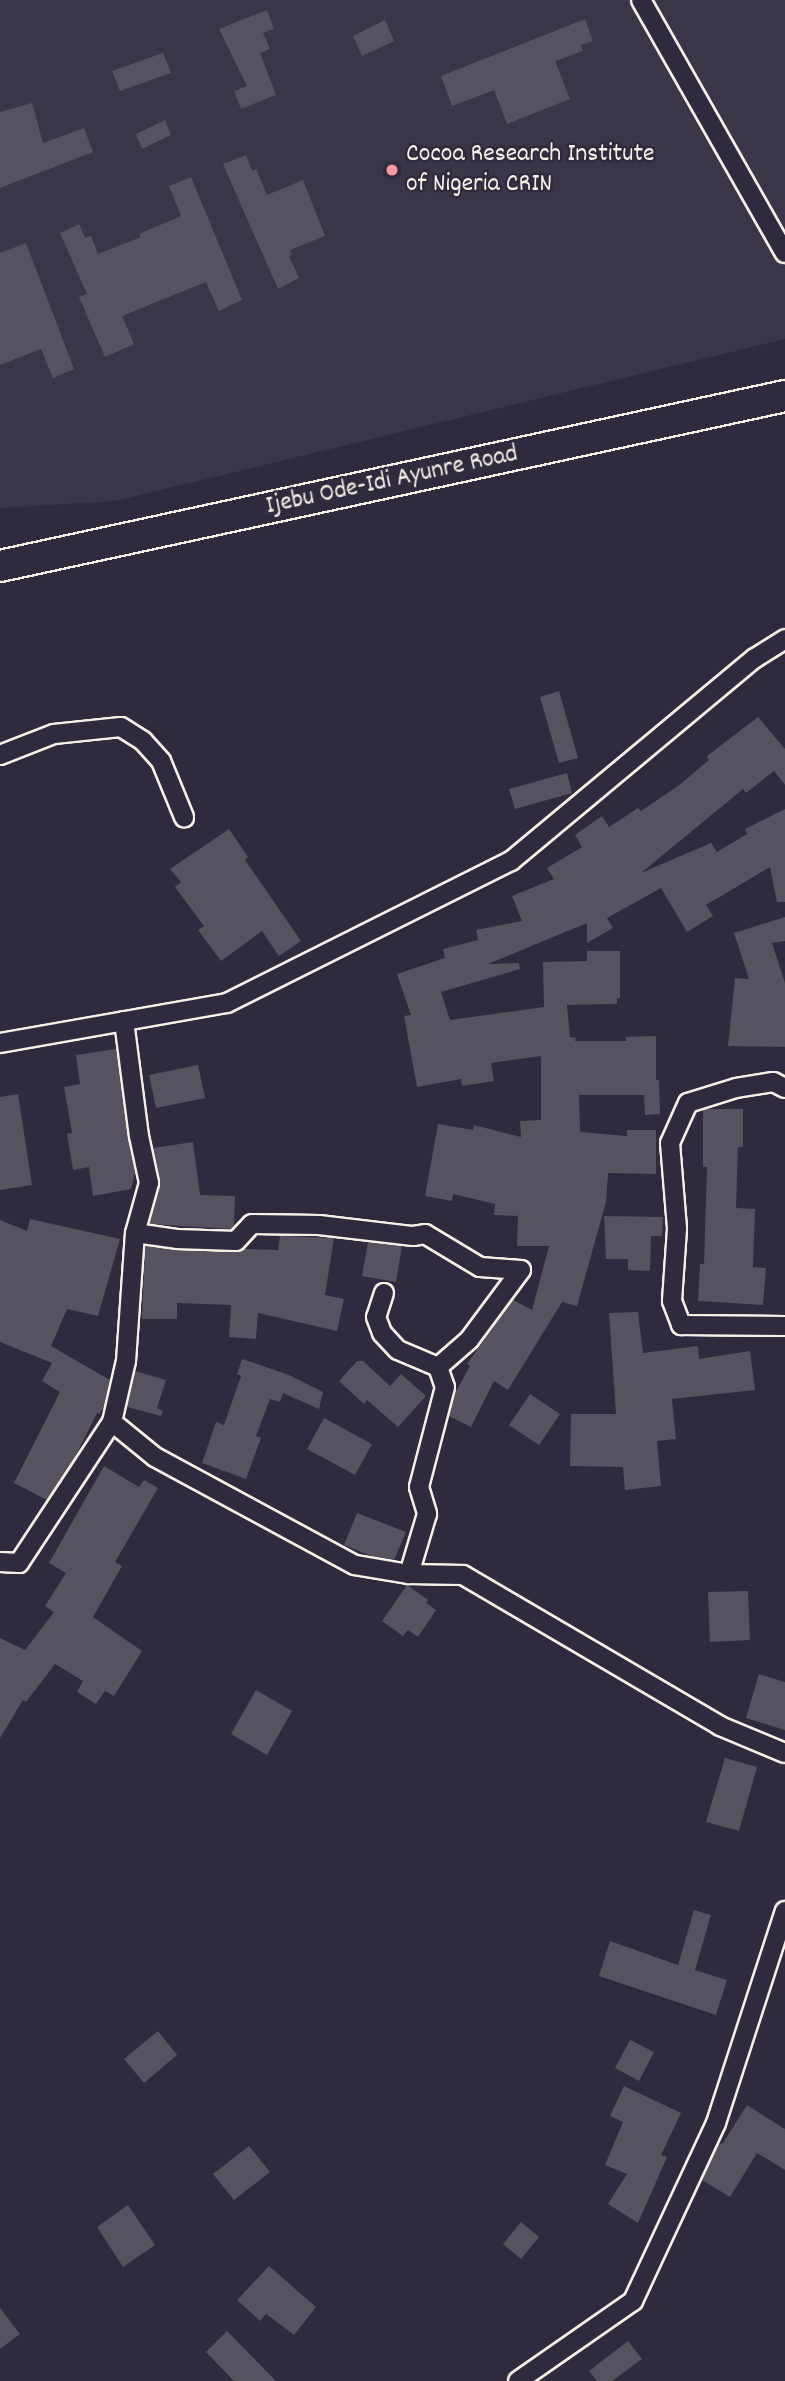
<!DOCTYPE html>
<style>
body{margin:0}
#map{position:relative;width:785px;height:2381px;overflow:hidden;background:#2f2a3d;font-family:Dekko,sans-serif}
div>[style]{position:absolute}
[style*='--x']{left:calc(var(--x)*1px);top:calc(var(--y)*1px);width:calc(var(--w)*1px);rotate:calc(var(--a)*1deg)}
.built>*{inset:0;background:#3b3647}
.building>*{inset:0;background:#56525f}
.roads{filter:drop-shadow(2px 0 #f4f1e8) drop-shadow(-2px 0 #f4f1e8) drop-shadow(0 2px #f4f1e8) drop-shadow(0 -2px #f4f1e8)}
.street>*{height:18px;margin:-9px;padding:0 9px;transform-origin:9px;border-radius:9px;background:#2f2a3d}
.primary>*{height:30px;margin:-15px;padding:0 15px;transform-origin:15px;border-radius:15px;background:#2f2a3d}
.dots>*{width:19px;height:19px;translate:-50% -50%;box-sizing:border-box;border:4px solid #2f2a3d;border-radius:50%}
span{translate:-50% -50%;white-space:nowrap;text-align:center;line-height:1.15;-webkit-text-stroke:5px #2f2a3d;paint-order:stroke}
.poi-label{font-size:26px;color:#f4f1e8}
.left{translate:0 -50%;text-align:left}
.street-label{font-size:26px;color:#f4f1e8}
</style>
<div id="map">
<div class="built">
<div style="clip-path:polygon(0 0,785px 0,785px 339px,115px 501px,0 508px)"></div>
</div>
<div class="building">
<div style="clip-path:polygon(267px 10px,274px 29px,263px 33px,270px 49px,260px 53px,276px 95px,241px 109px,234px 91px,247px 86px,219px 29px)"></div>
<div style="clip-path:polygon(585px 19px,593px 41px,581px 45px,583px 51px,555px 61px,570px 99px,507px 124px,494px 90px,452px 106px,441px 76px)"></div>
<div style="clip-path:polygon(385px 20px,394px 41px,362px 56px,353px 36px)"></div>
<div style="clip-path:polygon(163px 53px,171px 73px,120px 91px,112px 71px)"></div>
<div style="clip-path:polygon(32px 103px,43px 143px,84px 128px,93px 152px,0 188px,0 112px)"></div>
<div style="clip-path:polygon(165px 120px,171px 135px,142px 149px,136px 134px)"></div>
<div style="clip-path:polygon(246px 155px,252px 171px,256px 169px,267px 195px,303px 180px,325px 236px,290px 250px,292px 255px,289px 256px,299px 278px,278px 289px,223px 164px)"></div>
<div style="clip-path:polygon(191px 177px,242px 300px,219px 311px,206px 282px,122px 316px,134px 344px,105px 357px,79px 297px,87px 294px,60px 233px,79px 224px,85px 238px,91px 236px,98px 254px,141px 237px,139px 234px,181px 216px,169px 186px)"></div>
<div style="clip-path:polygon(26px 243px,74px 369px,53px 378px,41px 349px,0 365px,0 253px)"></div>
<div style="clip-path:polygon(559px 691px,578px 758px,559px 763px,540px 697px)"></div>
<div style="clip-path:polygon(758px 717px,785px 749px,785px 785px,774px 771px,746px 793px,743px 789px,641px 873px,711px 843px,717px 852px,747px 834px,745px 829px,785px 809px,785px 902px,777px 902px,770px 867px,706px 905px,713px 916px,687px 932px,661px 888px,607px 918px,613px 928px,587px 943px,587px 923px,488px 964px,519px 963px,520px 969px,441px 992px,450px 1020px,544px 1007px,543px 962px,587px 961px,587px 951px,620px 951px,620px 998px,617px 999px,617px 1004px,567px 1005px,570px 1037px,576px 1038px,575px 1041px,626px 1041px,626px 1037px,656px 1036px,656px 1080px,659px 1080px,660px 1114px,645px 1115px,644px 1095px,579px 1095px,580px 1132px,627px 1136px,627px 1130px,656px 1130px,656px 1174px,608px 1173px,606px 1202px,577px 1306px,562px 1302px,508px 1390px,494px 1381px,471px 1427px,449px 1416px,455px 1393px,470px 1366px,467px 1364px,513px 1300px,532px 1310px,549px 1246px,517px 1246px,518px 1216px,494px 1215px,495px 1204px,453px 1194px,452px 1201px,425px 1196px,438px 1124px,473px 1130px,474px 1125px,521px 1137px,520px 1121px,541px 1120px,541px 1056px,491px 1063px,494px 1081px,462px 1086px,461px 1079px,417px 1087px,404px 1016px,411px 1015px,397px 974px,445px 958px,443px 949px,478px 940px,476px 930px,522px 921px,512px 896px,554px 879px,547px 868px,582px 847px,575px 835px,602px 816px,609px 827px,638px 808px,641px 811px,678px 786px,709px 760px,707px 756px)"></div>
<div style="clip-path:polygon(567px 773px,572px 793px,515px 809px,509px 789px)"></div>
<div style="clip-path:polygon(229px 829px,248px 857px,245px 860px,301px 941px,279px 956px,262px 931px,221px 961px,198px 930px,204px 926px,175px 887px,181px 882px,170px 869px)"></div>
<div style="clip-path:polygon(785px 917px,785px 941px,772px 943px,785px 983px,785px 1047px,728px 1046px,735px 978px,749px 979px,734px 933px)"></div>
<div style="clip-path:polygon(116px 1049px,135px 1173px,131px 1189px,93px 1196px,89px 1167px,73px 1170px,67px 1134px,72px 1133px,64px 1087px,80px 1084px,76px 1055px)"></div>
<div style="clip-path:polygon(198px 1065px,205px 1098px,156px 1108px,149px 1075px)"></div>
<div style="clip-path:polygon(18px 1094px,32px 1185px,0 1190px,0 1097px)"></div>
<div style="clip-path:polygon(706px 1109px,743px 1109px,743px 1147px,738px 1147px,736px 1208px,755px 1209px,753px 1267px,766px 1268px,763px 1305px,698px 1301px,700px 1264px,704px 1264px,707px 1167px,703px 1167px,703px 1110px)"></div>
<div style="clip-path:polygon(193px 1142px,200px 1195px,235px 1196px,234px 1226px,231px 1229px,149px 1224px,160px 1185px,153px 1148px)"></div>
<div style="clip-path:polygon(604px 1216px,663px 1217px,662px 1236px,651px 1236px,650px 1271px,628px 1270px,628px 1259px,606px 1259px)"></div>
<div style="clip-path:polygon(30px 1219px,120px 1239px,98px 1316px,67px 1309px,51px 1346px,110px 1380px,104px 1407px,99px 1414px,97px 1413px,74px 1459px,47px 1500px,14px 1483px,60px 1392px,42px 1381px,52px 1363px,0 1342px,0 1220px,27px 1231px)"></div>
<div style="clip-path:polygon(280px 1236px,334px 1238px,325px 1295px,344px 1299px,337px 1331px,258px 1313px,256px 1339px,229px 1337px,231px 1305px,177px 1303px,177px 1319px,142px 1319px,145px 1246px,236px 1252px,244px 1249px,278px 1250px)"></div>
<div style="clip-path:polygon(368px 1242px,402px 1246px,396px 1282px,362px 1276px)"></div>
<div style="clip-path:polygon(638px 1312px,643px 1353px,698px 1346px,699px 1359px,750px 1351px,755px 1390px,672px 1399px,676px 1439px,657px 1441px,661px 1486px,625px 1490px,623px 1467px,570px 1466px,571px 1414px,616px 1414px,609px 1313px)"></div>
<div style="clip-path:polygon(242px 1359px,289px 1375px,323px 1392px,319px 1409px,283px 1393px,280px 1402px,270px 1399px,256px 1436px,261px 1438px,246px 1479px,202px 1463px,216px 1422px,224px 1425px,241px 1376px,237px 1374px)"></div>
<div style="clip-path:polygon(357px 1361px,363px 1361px,390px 1386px,401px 1374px,426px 1396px,398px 1427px,367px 1400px,364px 1404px,339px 1381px)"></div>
<div style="clip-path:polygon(135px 1371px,166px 1380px,157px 1408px,163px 1411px,161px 1416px,127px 1407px)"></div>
<div style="clip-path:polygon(530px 1394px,560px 1414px,539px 1445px,509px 1425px)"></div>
<div style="clip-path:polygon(324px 1418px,372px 1444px,355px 1475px,307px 1449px)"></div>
<div style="clip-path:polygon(104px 1466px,139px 1487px,144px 1480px,158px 1488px,115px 1562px,122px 1566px,93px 1617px,142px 1651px,114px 1696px,105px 1691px,96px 1704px,77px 1692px,83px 1681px,55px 1664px,26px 1702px,23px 1700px,0 1738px,0 1638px,25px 1650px,54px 1612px,45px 1606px,66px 1573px,49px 1563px)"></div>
<div style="clip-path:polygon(357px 1513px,406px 1532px,394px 1560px,374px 1557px,344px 1545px)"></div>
<div style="clip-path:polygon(407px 1585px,428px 1600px,426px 1603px,436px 1610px,418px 1637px,408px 1630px,403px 1636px,382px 1621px)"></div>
<div style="clip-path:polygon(748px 1591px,750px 1640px,710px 1642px,708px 1592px)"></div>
<div style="clip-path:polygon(759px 1674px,785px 1682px,785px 1730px,746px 1718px)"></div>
<div style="clip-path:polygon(256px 1690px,292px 1711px,267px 1755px,231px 1734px)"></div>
<div style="clip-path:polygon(725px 1758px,757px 1767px,739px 1831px,706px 1822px)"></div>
<div style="clip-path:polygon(694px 1910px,711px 1915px,695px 1970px,727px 1980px,716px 2015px,599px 1976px,610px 1941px,678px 1965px)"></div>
<div style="clip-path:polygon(158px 2031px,177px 2055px,144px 2083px,124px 2059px)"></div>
<div style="clip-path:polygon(630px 2040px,654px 2052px,639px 2081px,615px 2068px)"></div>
<div style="clip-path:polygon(624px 2086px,681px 2113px,661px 2155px,667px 2157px,638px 2223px,608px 2204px,627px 2174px,605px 2165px,623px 2122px,610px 2116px)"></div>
<div style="clip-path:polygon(747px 2105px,785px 2129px,785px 2170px,757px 2153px,730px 2197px,702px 2180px,718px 2145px,723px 2143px)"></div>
<div style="clip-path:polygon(249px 2146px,270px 2172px,234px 2200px,213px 2174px)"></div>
<div style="clip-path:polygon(128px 2205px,155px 2245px,123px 2267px,97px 2227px)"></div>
<div style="clip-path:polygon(521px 2222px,539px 2237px,521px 2259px,503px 2244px)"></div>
<div style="clip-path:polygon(269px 2266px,316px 2307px,294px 2335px,266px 2314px,260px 2321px,237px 2300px)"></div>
<div style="clip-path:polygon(0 2308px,20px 2334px,0 2349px)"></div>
<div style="clip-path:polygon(227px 2331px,276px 2381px,234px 2381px,206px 2352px)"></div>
<div style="clip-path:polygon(628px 2341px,642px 2359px,612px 2381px,597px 2381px,589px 2371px)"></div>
</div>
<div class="roads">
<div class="street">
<div style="--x:641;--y:0;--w:291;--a:60.4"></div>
<div style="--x:0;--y:755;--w:58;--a:-21.3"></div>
<div style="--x:54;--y:734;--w:67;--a:-6"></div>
<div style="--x:121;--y:727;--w:26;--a:32"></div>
<div style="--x:143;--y:741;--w:27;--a:48"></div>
<div style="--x:161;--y:761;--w:61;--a:67.7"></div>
<div style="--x:124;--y:1021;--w:116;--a:82.6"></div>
<div style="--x:139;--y:1136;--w:48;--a:78"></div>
<div style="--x:149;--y:1183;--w:52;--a:105.6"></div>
<div style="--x:135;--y:1233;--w:42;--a:8.1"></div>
<div style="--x:177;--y:1239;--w:59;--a:1.9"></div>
<div style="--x:236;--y:1241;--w:23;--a:-47"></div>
<div style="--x:252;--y:1224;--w:67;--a:0.9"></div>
<div style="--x:319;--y:1225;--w:95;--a:6.7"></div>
<div style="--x:413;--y:1236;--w:12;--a:-9"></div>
<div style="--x:425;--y:1234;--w:64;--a:31"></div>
<div style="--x:480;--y:1267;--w:41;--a:4.2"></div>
<div style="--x:521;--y:1270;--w:87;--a:126.6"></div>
<div style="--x:469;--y:1340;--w:41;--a:138.9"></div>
<div style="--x:0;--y:1043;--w:230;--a:-10"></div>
<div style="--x:227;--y:1003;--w:318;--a:-26.6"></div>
<div style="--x:511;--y:861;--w:317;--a:-39.8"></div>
<div style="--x:755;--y:658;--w:36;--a:-32"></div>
<div style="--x:785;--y:1088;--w:13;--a:-153"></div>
<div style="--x:773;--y:1082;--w:37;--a:171"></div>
<div style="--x:736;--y:1088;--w:50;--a:162.6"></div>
<div style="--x:688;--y:1103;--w:44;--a:114.2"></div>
<div style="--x:670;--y:1143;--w:86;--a:85.3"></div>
<div style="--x:677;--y:1229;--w:72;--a:94"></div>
<div style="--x:672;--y:1301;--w:26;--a:69"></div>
<div style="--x:681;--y:1325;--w:104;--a:0.6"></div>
<div style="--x:384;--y:1293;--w:25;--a:108"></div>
<div style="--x:376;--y:1317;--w:17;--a:69"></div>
<div style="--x:382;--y:1333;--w:23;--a:47"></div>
<div style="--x:398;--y:1350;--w:43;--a:23"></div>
<div style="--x:438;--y:1367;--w:21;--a:71"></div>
<div style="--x:445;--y:1387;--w:103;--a:104.6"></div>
<div style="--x:419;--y:1487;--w:28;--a:73"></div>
<div style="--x:427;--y:1514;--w:63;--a:106.7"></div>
<div style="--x:112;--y:1422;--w:63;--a:-77.1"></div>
<div style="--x:126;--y:1361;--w:128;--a:-86"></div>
<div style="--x:0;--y:1562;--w:19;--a:3"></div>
<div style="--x:19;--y:1563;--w:169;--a:-56.6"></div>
<div style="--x:112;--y:1422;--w:55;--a:39.1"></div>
<div style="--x:155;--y:1457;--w:227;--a:28.4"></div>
<div style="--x:355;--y:1565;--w:55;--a:9.5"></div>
<div style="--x:409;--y:1574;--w:54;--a:1.1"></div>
<div style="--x:463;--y:1575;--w:298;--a:30.4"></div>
<div style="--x:720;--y:1726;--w:70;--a:22.6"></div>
<div style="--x:518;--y:2381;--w:140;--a:-34.8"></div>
<div style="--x:633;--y:2301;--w:196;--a:-65"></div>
<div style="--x:716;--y:2123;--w:223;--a:-72"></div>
</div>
<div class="primary">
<div style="--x:0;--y:566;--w:803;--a:-12.22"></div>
</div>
</div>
<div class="dots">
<div style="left:392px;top:170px;background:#ff9aa2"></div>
</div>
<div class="poi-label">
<span class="left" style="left:406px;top:170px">Cocoa Research Institute<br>of Nigeria CRIN</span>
</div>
<div class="street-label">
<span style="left:392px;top:481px;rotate:-12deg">Ijebu Ode-Idi Ayunre Road</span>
</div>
</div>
